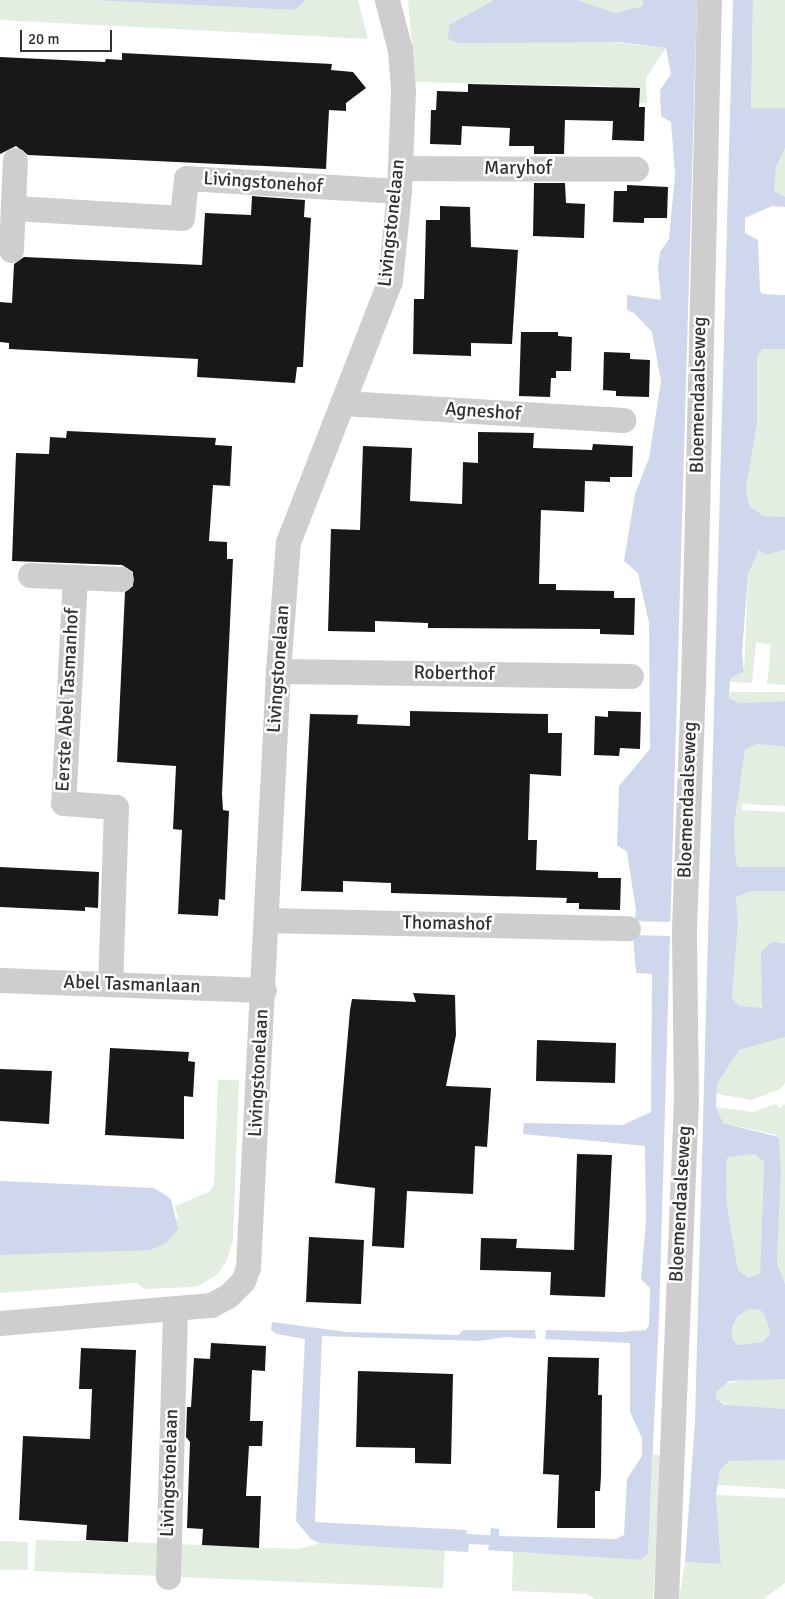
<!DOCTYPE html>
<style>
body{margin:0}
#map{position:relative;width:785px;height:1599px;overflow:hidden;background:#fff;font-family:Signika,sans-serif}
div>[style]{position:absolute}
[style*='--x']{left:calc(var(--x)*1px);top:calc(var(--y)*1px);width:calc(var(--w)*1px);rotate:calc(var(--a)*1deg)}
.green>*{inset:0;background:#e3ede0}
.water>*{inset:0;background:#ced7eb}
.pier>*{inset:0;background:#fff}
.building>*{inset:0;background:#181818}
.street>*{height:25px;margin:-12.5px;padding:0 12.5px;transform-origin:12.5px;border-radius:12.5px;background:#cecece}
span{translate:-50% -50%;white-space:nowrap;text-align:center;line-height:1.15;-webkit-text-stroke:5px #fff;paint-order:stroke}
.street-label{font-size:19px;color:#313131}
.scale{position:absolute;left:20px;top:30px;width:92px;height:22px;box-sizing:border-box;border:2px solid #313131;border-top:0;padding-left:6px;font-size:15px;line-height:18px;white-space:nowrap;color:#313131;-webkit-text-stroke:4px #fff;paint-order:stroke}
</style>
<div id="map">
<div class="green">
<div style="clip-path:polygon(0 0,89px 0,295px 10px,306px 0,358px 0,368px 39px,0 20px)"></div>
<div style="clip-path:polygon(408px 0,494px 0,449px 25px,666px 48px,646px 78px,647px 103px,613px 103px,612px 86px,415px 82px)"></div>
<div style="clip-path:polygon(578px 0,643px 0,644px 6px,615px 13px)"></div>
<div style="clip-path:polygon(753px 0,785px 0,785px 108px,751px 108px)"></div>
<div style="clip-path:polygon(785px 148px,785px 197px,774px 191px,776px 167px)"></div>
<div style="clip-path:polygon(761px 349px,785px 349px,785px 517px,764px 516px,753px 509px,749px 505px,746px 488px,757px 425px,757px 357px)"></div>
<div style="clip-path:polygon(759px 550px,765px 555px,785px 550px,785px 685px,767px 684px,771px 645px,756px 642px,752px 683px,730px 682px,730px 678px,744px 672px,748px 574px)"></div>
<div style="clip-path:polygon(730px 692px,785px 692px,785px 701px,740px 703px,729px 698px)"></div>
<div style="clip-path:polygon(755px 744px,785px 747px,785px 806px,742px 804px,742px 810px,785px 812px,785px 867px,738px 867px,736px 863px,734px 824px,739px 774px,745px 750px)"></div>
<div style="clip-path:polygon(752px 891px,785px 891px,785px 943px,781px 941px,763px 1006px,757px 1009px,739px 1006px,732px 998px,738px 923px,736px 897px)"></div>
<div style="clip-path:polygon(785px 1037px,785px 1083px,780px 1089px,752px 1100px,717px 1094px,717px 1084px,739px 1050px)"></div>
<div style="clip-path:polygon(218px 1080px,239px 1080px,233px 1240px,227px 1260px,217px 1275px,196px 1287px,144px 1289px,137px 1283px,0 1293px,0 1255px,30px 1253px,178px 1218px,175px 1206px,209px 1192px,214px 1184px)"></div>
<div style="clip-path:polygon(776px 1104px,780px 1108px,785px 1104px,785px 1284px,777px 1263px,781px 1171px,779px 1137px,774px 1134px,723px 1123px,716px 1107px,753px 1112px)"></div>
<div style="clip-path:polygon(755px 1154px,764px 1162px,760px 1273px,748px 1278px,738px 1271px,727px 1206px,726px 1160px,729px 1157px)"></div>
<div style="clip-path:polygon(749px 1309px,760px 1310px,765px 1315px,770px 1334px,763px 1342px,738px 1345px,732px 1339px,732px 1327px,738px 1316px)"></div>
<div style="clip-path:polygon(752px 1379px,785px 1379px,785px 1409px,728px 1406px,716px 1398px,716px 1392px,722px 1384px)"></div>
<div style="clip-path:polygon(653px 1454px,662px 1456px,653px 1599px,595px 1599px,587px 1594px,512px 1591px,513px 1551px,639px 1560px,648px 1554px)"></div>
<div style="clip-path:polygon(785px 1460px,785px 1489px,718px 1485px,720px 1470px,730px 1461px)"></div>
<div style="clip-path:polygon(716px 1495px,785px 1498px,785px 1583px,764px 1599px,679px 1599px,685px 1562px,721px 1564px)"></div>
<div style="clip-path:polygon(36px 1540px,161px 1543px,159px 1576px,34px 1571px)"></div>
<div style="clip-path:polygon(0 1541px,28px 1542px,28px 1570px,0 1570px)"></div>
<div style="clip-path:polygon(320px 1543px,445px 1549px,443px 1588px,175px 1577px,176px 1544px,299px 1549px)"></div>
</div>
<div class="water">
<div style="clip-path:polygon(89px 0,306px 0,295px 10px)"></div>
<div style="clip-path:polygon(494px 0,578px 0,615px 13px,643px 6px,643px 0,697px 0,659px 1318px,648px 1554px,640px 1560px,488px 1550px,489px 1545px,469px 1544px,468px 1552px,320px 1543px,311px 1539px,296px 1521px,305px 1339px,277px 1334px,271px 1330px,272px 1322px,347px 1332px,459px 1335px,463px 1330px,535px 1330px,536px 1339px,506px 1337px,479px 1341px,322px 1336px,315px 1522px,466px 1530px,467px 1534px,490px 1535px,491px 1528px,499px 1529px,499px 1536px,616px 1539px,624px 1535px,627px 1479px,642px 1456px,642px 1438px,630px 1412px,630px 1343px,545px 1339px,546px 1330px,621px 1332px,646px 1330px,649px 1325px,650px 1288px,641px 1279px,646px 1220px,645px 1146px,523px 1134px,524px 1123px,623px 1125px,651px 1112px,652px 974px,636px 973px,633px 938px,636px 910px,627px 852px,617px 845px,618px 820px,619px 786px,650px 749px,649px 623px,638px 573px,624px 561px,635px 494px,649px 458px,661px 381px,652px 332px,634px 313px,627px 310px,627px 295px,661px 300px,658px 268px,660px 252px,669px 239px,675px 174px,671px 122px,661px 116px,660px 90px,671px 74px,666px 48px,618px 42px,459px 43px,448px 39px,449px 25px)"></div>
<div style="clip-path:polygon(evenodd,733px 0,753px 0,751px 108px,785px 108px,785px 148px,776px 167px,774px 191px,785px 197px,785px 207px,772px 206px,745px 218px,745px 233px,758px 240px,760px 291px,762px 294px,785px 295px,785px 349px,762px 349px,757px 357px,757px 425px,746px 488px,749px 505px,753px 509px,764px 516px,785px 517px,785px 550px,765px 555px,759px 550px,748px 574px,742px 653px,744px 672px,730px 678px,729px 698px,740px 703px,785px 701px,785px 747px,756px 744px,745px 750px,734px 824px,736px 863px,738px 867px,785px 867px,785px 891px,752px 891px,736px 897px,738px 923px,732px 998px,739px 1006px,762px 1008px,761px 952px,772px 942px,785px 943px,785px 1037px,739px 1050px,717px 1084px,716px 1107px,723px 1123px,779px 1137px,781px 1171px,777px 1263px,785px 1284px,785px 1379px,729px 1381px,716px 1392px,716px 1398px,724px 1405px,785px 1409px,785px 1460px,730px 1461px,720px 1470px,716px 1495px,721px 1564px,685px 1562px,695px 1421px,733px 0,755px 1154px,764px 1162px,760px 1273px,748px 1278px,738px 1270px,727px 1206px,726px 1160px,729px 1157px,755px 1154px,733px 0,749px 1309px,760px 1310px,765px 1315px,770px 1334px,763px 1342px,738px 1345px,732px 1339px,732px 1327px,738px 1316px,749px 1309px)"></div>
<div style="clip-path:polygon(0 1181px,154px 1188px,171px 1199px,178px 1229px,167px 1242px,151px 1250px,0 1255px)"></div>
</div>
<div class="pier">
<div style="clip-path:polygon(632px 921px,673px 922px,672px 936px,631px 935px)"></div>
</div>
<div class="building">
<div style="clip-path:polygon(122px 53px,332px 64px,331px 70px,353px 72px,366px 88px,346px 103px,346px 111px,329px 110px,326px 169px,28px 155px,16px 146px,0 154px,0 57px,105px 62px,106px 59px,122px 60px)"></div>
<div style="clip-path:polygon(468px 84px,640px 88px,639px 107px,645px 107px,644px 141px,612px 140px,613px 121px,565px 120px,564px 154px,534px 154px,534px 146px,509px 146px,510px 128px,462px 126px,461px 145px,430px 144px,431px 110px,436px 110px,437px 91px,468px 92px)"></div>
<div style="clip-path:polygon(534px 183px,565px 183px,566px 203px,585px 204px,584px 238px,533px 236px)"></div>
<div style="clip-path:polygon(627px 185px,668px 187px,667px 218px,644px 218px,644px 223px,613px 222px,614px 191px,627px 191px)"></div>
<div style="clip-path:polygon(252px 196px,305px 200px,304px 217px,311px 218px,303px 367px,297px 367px,295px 383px,197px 377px,198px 359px,9px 349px,9px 343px,0 342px,0 302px,12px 303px,14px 264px,24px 257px,202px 265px,205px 213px,251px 215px)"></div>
<div style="clip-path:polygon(440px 206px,470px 207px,471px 247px,518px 250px,512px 344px,471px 343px,471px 356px,413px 354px,414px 299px,424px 299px,426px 220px,440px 220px)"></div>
<div style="clip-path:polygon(521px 332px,558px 332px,558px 336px,572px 337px,571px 371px,556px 371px,556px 378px,551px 378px,550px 397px,519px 396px)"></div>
<div style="clip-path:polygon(604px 352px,630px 353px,630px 359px,650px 360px,649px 397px,616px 396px,616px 391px,603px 390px)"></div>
<div style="clip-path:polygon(67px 431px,216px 438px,215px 445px,232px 446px,230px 486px,213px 485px,209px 541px,227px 542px,227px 559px,233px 559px,222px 794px,223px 810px,229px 811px,225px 900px,219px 899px,218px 916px,178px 914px,182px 830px,173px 829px,176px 766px,117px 762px,125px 592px,133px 586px,133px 572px,122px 565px,12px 561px,16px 453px,49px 454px,50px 437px,66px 438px)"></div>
<div style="clip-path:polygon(478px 432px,534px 433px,533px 448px,592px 450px,593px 444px,633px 446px,632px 477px,610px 477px,610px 482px,585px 481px,584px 512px,541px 510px,539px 584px,556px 584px,556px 590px,614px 591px,614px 598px,635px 598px,634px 635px,600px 634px,600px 629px,428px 628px,428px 623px,375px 621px,375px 632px,328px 631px,331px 529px,360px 530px,363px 446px,412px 448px,410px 501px,462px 504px,463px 462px,478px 463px)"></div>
<div style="clip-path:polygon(410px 711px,548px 714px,548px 733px,562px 733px,561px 776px,530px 774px,528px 840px,537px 840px,536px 870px,598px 872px,598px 878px,621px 878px,620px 910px,579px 909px,579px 903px,566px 903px,567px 898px,391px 893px,391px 883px,343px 881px,343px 892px,301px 891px,310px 714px,358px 715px,357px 724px,410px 726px)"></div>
<div style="clip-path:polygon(608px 711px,641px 712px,640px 749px,620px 748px,619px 756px,594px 755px,595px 716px,608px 717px)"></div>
<div style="clip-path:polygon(0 867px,99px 872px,98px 908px,85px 907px,85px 911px,0 907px)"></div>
<div style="clip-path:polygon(413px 993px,455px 995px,456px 1035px,446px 1086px,491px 1088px,487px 1147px,475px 1146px,473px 1194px,407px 1191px,404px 1248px,372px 1246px,375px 1188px,335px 1183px,350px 1010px,352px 999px,416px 1002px)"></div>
<div style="clip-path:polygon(537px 1040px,616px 1043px,615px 1083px,536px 1081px)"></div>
<div style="clip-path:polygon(110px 1048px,189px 1052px,188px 1061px,195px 1062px,193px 1097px,184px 1096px,184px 1139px,105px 1135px)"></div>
<div style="clip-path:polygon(0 1069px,52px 1071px,49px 1124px,0 1121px)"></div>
<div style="clip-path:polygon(577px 1154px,612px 1155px,605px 1297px,550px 1295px,551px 1272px,480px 1270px,481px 1238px,517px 1239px,516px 1248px,574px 1250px)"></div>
<div style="clip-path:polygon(309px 1237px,364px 1240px,361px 1304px,306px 1302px)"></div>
<div style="clip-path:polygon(211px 1343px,266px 1346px,265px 1371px,252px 1370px,250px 1421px,263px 1421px,262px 1446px,249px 1446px,246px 1496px,261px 1496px,259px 1548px,202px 1545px,203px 1529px,187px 1528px,190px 1442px,186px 1437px,187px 1407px,191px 1407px,194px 1358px,210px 1359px)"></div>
<div style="clip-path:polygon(81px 1348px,136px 1350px,128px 1542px,86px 1540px,87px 1525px,19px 1520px,23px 1436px,90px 1439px,92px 1389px,79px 1389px)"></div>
<div style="clip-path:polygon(548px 1357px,599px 1358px,598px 1395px,602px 1395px,601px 1476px,600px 1491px,595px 1491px,595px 1528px,557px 1528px,559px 1475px,543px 1474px)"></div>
<div style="clip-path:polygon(358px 1371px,453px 1374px,451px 1464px,415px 1463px,415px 1448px,356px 1447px)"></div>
</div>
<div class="street">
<div style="--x:400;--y:168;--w:236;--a:0.2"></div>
<div style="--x:14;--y:208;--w:168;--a:3.4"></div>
<div style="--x:182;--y:218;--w:40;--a:-84.3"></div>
<div style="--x:186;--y:178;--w:213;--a:3.5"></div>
<div style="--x:11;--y:250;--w:90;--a:-87.5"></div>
<div style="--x:344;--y:403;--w:280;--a:3.5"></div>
<div style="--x:30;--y:575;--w:91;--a:2.5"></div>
<div style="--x:75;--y:577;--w:226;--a:93"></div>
<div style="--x:63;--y:803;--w:53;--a:4.3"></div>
<div style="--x:116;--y:807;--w:177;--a:91.9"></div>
<div style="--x:278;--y:671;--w:353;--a:0.8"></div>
<div style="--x:266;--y:920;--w:362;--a:1.3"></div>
<div style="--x:0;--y:980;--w:264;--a:2.2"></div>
<div style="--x:0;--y:1323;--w:212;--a:-4.9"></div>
<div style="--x:211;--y:1305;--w:19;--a:-28"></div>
<div style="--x:228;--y:1296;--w:21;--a:-45"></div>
<div style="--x:243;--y:1281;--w:15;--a:-70"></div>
<div style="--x:248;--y:1267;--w:597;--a:-87.12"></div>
<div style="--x:278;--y:671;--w:129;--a:-85.6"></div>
<div style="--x:288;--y:542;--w:280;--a:-68.7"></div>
<div style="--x:390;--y:281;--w:90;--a:-84.3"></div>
<div style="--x:399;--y:191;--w:100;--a:-87.7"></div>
<div style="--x:403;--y:91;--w:41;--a:-94.2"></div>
<div style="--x:400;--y:50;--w:52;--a:-104.6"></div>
<div style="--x:168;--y:1577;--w:268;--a:-88.5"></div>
<div style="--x:666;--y:1599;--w:500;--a:-87.71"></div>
<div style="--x:686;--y:1099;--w:170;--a:-90.7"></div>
<div style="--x:684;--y:929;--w:242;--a:-87.9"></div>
<div style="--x:693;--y:687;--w:687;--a:-88.67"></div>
</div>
<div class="street-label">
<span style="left:518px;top:169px">Maryhof</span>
<span style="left:263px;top:183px;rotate:4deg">Livingstonehof</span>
<span style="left:392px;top:223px;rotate:-84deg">Livingstonelaan</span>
<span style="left:699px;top:395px;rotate:-89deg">Bloemendaalseweg</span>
<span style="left:483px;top:412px;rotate:4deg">Agneshof</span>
<span style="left:279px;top:669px;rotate:-86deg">Livingstonelaan</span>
<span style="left:454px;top:674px;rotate:1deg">Roberthof</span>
<span style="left:68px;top:700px;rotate:-87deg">Eerste Abel Tasmanhof</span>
<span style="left:688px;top:800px;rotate:-88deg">Bloemendaalseweg</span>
<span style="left:447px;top:924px;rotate:1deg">Thomashof</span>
<span style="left:132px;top:985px;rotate:2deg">Abel Tasmanlaan</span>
<span style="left:259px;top:1073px;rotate:-87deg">Livingstonelaan</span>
<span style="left:681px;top:1204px;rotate:-87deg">Bloemendaalseweg</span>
<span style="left:170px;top:1473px;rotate:-88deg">Livingstonelaan</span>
</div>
<div class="scale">20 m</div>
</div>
